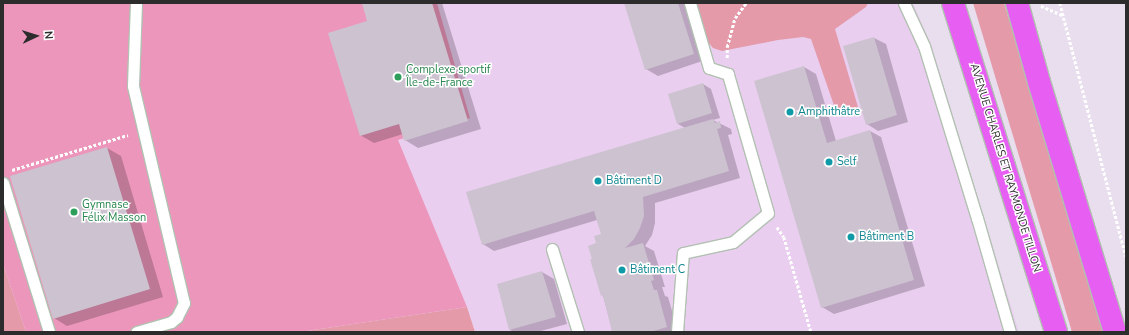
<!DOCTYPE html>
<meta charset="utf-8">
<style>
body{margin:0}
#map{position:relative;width:1129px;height:335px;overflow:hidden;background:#e9deee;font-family:"Nunito Sans",sans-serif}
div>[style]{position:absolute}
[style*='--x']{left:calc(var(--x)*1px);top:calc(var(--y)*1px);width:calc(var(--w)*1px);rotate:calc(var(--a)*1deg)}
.education>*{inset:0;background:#e9ceef}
.green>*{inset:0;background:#e59aa9}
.pitch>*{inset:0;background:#ec96bb}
.shadow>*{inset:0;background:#0003}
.building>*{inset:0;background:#cdc3d0}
.path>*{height:2.5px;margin-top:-1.25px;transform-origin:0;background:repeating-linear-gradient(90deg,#fff 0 3px,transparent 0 5px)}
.roads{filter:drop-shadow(1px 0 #b2c0b2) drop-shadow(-1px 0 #b2c0b2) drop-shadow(0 1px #b2c0b2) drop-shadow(0 -1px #b2c0b2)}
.service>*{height:11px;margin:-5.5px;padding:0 5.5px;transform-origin:5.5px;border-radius:5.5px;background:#fff}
.primary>*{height:22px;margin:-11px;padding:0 11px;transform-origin:11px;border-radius:11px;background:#e75ef3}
.dots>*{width:11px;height:11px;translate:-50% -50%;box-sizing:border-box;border:2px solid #fff;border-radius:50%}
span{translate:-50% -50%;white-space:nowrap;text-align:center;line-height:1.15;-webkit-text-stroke:3px #fff;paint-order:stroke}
.leisure-label{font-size:11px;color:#27864d}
.left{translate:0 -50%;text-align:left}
.culture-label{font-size:11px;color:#0d838f}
.street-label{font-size:11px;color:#2c2c2c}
.frame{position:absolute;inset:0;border:4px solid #2c2c2c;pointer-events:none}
.north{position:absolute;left:16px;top:16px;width:40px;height:40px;-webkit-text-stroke:3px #fff;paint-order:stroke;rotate:86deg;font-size:11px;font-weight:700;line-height:16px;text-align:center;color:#2c2c2c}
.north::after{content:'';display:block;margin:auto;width:14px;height:18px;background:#2c2c2c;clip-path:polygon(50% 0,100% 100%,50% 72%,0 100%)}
</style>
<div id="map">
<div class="education">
<div style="clip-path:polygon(437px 3px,913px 3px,932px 47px,1019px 332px,475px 332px,467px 307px,397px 140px,470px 118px)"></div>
</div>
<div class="green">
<div style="clip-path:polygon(696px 3px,868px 3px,866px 7px,835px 29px,858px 107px,837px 114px,811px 39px,803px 37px,778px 40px,722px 51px,713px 48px,708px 42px)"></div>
<div style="clip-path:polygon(973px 3px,1004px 3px,1104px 332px,1072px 332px)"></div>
<div style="clip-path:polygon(3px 264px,26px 332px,3px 332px)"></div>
<div style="clip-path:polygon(467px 307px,475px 332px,300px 332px)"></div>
</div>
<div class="pitch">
<div style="clip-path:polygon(3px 3px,437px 3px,470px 118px,398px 140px,467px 307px,300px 332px,26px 332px,3px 264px)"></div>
</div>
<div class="shadow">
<div style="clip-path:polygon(363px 3px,442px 3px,481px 129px,418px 148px,405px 140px,403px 134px,374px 143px,360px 135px,368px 22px)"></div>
<div style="clip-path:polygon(625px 3px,687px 3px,705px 60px,658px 76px,646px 69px)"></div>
<div style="clip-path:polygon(874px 38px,886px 44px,908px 122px,878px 131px,867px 124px)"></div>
<div style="clip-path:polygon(804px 67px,816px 74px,836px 141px,870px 131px,881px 137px,925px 286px,834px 314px,822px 307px)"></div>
<div style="clip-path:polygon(703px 84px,711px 89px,720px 118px,713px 120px,731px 129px,732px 134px,728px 135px,740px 178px,655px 203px,655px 223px,652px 235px,645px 246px,654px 251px,665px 287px,662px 287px,665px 296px,668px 297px,678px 332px,613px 332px,593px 260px,602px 235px,597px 220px,494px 251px,483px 244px,685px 128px,678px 124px)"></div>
<div style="clip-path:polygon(107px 148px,121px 156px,163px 297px,67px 326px,54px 318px)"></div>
<div style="clip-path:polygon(542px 272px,554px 279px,567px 324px,537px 332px,514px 332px,510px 330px)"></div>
</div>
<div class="building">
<div style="clip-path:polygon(362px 3px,432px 3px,468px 121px,404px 141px,399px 124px,360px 136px,328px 33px,367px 21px)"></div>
<div style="clip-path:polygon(624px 3px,678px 3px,694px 54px,645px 70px)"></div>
<div style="clip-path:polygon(874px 37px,897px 115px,866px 125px,843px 46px)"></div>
<div style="clip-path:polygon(804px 66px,827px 143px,870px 130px,914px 280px,821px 308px,754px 81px)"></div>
<div style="clip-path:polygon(703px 83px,712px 113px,677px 124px,668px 94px)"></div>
<div style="clip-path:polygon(713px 119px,715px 123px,720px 121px,721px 128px,717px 129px,729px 171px,643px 197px,644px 216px,640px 228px,634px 239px,625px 248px,643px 243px,654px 280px,651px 281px,654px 290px,657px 290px,667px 327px,650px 332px,612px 332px,603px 295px,601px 296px,590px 259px,592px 259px,588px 246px,596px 243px,594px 236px,601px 234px,594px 211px,482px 245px,466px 192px)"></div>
<div style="clip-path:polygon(107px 147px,150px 289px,53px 319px,10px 176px)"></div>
<div style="clip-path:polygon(542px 271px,556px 317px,509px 330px,497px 284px)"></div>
</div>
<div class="path">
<div style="--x:1060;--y:3;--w:262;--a:75.4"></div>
<div style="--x:1041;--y:6;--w:25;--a:23"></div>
<div style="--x:727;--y:58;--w:11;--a:-90"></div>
<div style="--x:727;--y:47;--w:30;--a:-75"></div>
<div style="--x:735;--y:18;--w:19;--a:-54"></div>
<div style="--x:12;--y:170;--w:121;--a:-16.8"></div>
<div style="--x:777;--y:227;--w:12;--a:55"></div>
<div style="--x:784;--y:237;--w:99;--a:74.1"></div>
</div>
<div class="roads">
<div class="service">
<div style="--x:136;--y:3;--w:83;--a:92.1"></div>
<div style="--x:133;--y:86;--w:223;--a:76.8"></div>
<div style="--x:184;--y:303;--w:16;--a:117"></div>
<div style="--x:177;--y:317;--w:8;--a:140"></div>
<div style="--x:171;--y:322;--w:36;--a:164"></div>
<div style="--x:904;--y:3;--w:47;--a:65.1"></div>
<div style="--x:924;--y:46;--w:180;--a:72.9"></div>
<div style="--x:977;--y:218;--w:119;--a:73.9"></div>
<div style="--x:3;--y:183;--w:156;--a:72.8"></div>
<div style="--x:552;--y:249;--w:87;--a:72.6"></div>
<div style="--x:677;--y:332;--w:79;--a:-85.7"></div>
<div style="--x:683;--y:253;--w:51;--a:-12.4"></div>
<div style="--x:733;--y:242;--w:45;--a:-39.6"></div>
<div style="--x:768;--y:213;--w:145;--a:-106.1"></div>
<div style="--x:728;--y:74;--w:20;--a:-162"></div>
<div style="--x:709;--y:68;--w:68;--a:-106.3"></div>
</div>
<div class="primary">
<div style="--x:953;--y:3;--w:345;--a:72.6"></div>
<div style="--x:1017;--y:3;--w:82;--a:74.4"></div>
<div style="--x:1039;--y:82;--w:261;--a:73.1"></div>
</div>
</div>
<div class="dots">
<div style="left:398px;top:77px;background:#2e9e5b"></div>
<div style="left:790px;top:112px;background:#0f9aa8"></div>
<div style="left:829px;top:162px;background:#0f9aa8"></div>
<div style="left:598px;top:181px;background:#0f9aa8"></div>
<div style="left:74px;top:212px;background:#2e9e5b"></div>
<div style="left:851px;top:237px;background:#0f9aa8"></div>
<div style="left:622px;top:270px;background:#0f9aa8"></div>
</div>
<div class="leisure-label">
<span class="left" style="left:406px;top:77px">Complexe sportif<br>Île-de-France</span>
<span class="left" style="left:82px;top:212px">Gymnase<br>Félix Masson</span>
</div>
<div class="culture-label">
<span class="left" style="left:798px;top:112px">Amphithâtre</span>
<span class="left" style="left:837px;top:162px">Self</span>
<span class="left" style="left:606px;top:181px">Bâtiment D</span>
<span class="left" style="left:859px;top:237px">Bâtiment B</span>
<span class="left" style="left:630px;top:270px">Bâtiment C</span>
</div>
<div class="street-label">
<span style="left:1005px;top:168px;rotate:73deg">AVENUE CHARLES ET RAYMONDE TILLON</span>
</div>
<div class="frame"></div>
<div class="north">N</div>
</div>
